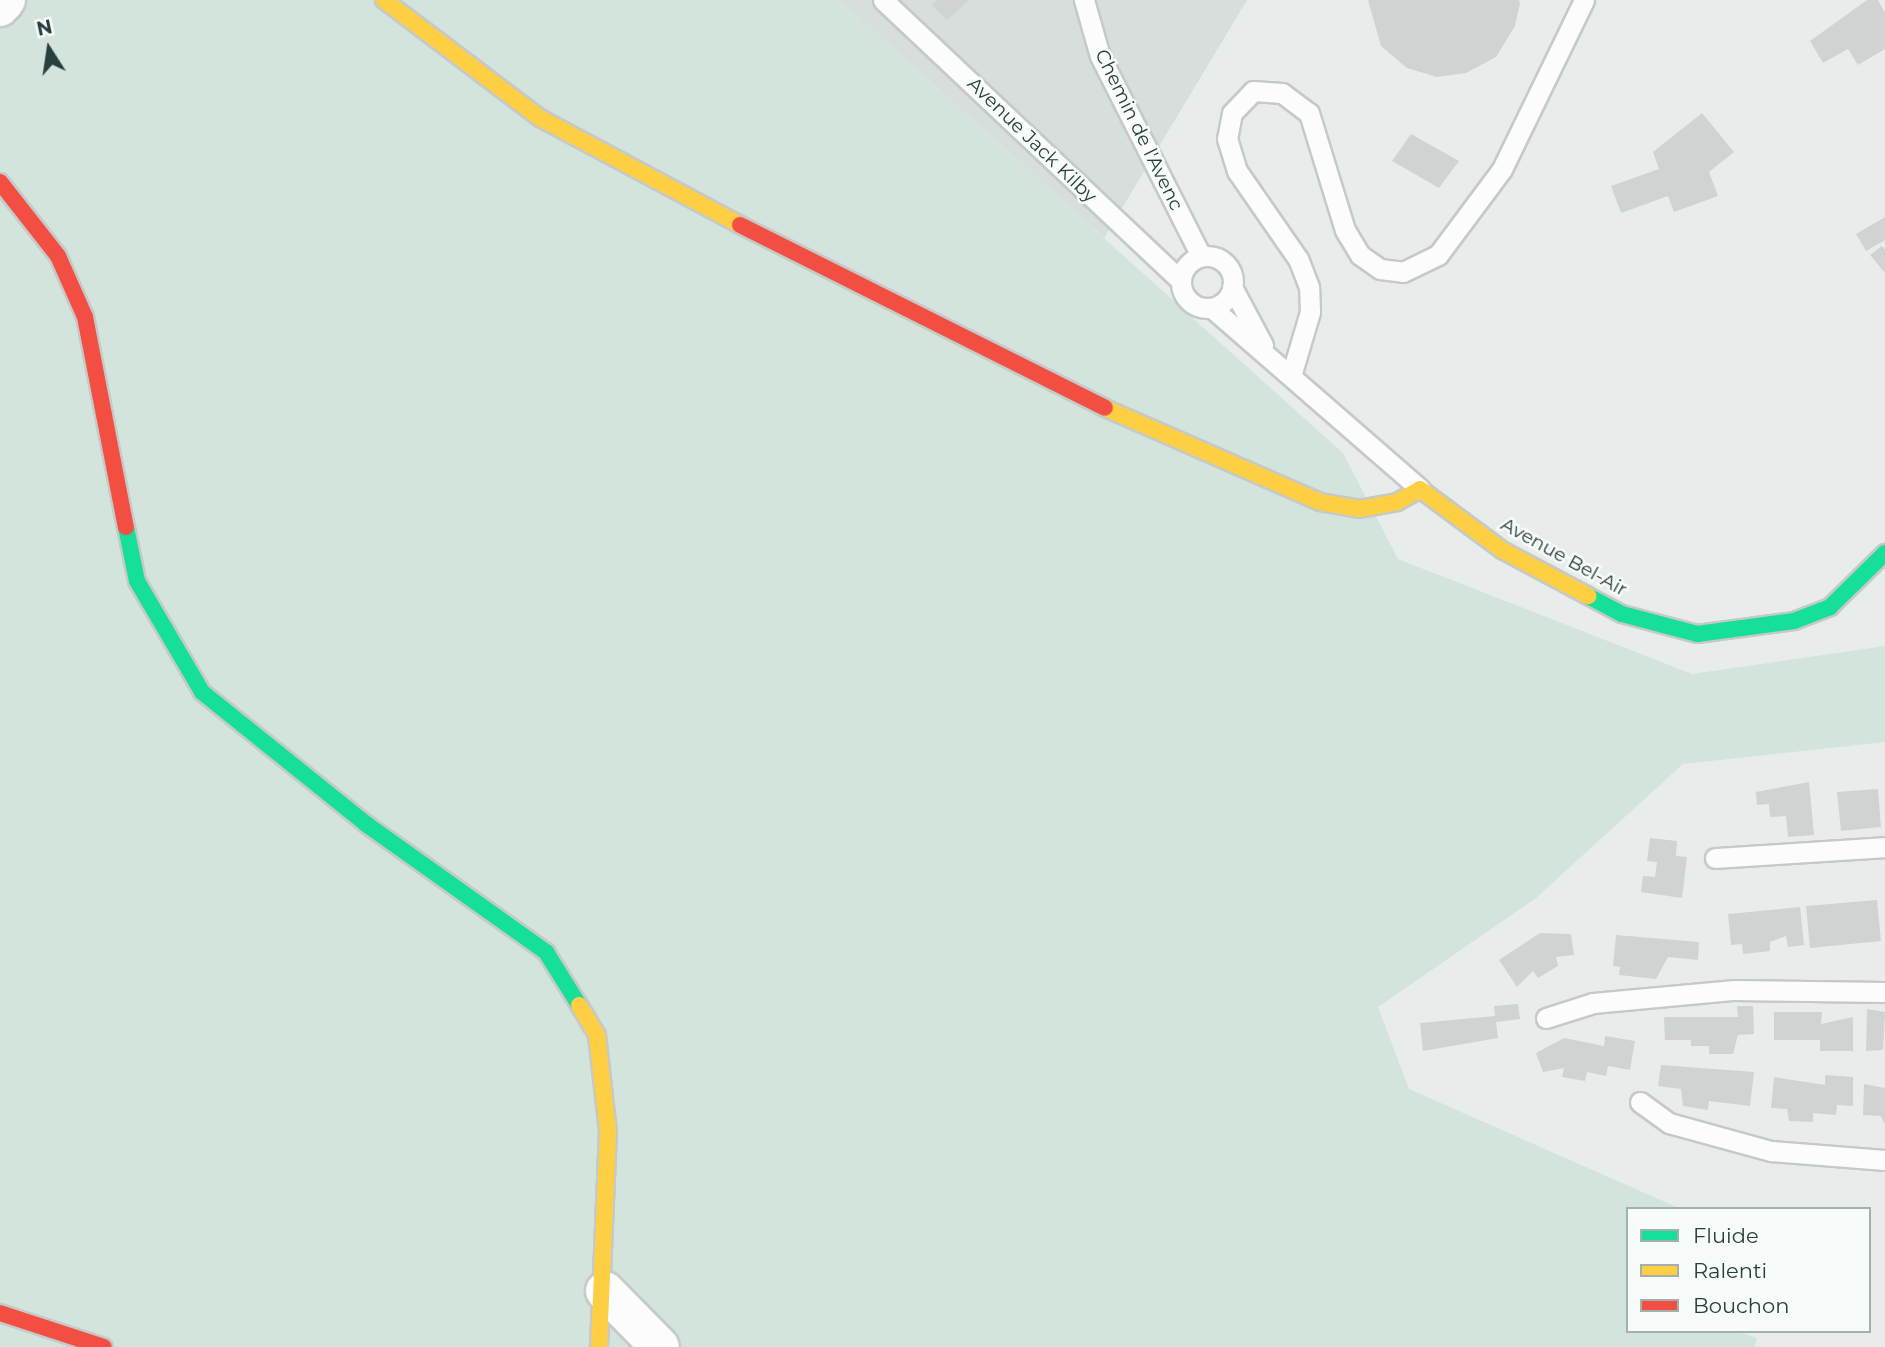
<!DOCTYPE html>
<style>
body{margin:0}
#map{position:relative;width:1885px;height:1347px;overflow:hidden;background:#e8edeb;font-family:Montserrat,sans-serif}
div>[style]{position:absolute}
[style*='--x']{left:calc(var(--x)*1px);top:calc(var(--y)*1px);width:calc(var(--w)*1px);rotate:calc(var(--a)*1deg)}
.built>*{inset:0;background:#d7dedc}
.green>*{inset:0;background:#d3e4dc}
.building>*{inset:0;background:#cfd4d3}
.roads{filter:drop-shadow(2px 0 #c5cac8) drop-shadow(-2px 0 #c5cac8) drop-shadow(0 2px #c5cac8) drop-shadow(0 -2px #c5cac8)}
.lane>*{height:19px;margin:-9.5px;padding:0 9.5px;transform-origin:9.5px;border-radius:9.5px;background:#fcfcfc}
.lane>.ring{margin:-9.5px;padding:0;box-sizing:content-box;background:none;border:19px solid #fcfcfc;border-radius:50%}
.street>*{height:38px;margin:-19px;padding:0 19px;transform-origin:19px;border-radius:19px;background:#fcfcfc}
.fast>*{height:16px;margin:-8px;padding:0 8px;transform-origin:8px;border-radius:8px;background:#16e098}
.slow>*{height:16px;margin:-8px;padding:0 8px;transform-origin:8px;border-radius:8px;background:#ffcf43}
.jam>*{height:16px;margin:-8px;padding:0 8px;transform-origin:8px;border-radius:8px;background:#f24e42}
span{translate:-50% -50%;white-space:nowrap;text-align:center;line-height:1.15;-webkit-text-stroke:5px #f7fbfa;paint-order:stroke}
.street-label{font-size:19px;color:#273f3d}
.legend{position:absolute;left:1626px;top:1207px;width:245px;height:126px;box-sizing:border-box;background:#f7fbfa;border:2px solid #a4b0ae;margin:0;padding:9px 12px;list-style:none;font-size:21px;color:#273f3d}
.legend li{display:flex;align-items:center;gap:14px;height:35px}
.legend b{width:35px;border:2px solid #a4b0ae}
.north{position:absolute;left:14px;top:14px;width:70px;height:70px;-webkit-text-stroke:5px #f7fbfa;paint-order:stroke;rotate:348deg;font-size:19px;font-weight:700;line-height:28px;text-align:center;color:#273f3d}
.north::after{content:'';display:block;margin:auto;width:24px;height:32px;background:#273f3d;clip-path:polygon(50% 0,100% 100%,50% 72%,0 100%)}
</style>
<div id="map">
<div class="built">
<div style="clip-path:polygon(839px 0,1247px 0,1104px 238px)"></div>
</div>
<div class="green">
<div style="clip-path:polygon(0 0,839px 0,1343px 453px,1398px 559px,1692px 674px,1885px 646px,1885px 742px,1683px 764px,1536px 898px,1378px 1007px,1409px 1089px,1681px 1209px,1628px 1209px,1628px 1331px,1737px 1331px,1757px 1338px,1755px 1347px,0 1347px)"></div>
</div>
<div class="building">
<div style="clip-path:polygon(938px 0,969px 0,947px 20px,932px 5px)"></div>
<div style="clip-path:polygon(1368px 0,1519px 0,1520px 3px,1515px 26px,1496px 57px,1466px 73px,1437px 77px,1407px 68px,1381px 46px)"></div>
<div style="clip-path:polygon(1867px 0,1878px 0,1885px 13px,1885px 49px,1858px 65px,1848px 49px,1823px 63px,1810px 41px)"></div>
<div style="clip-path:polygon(1702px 113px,1734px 152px,1709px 172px,1718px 196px,1674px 212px,1668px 196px,1621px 213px,1611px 186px,1659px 169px,1653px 152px)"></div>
<div style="clip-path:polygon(1411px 134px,1459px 161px,1439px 188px,1392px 161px)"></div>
<div style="clip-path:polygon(1885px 217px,1885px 240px,1866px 251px,1856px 234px)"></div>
<div style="clip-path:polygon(1882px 246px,1885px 250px,1885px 273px,1870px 255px)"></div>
<div style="clip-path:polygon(1809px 782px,1814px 835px,1788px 837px,1786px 816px,1770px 817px,1769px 804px,1757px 805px,1756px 792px)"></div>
<div style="clip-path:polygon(1878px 789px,1881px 827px,1841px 831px,1837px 792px)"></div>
<div style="clip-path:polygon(1650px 838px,1677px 841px,1676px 856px,1687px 857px,1682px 898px,1641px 892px,1643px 876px,1655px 877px,1657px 862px,1647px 861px)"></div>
<div style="clip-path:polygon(1877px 900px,1881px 941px,1810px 948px,1806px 906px)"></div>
<div style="clip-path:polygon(1800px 907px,1804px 945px,1788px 947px,1786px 936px,1770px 942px,1770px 951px,1743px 954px,1742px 944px,1731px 945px,1728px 914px)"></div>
<div style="clip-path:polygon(1540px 933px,1571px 934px,1574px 955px,1556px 957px,1558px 966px,1538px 978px,1533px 971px,1517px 987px,1499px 960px)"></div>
<div style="clip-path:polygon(1616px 935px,1699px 942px,1698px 960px,1668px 957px,1656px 979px,1619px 975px,1620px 967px,1613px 966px)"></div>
<div style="clip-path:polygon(1518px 1004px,1520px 1019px,1496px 1022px,1498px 1038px,1423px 1051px,1420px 1023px,1495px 1016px,1494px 1006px)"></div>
<div style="clip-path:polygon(1737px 1006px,1753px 1006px,1754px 1034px,1738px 1035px,1733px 1054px,1709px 1054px,1709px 1046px,1691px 1046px,1691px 1040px,1665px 1040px,1664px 1017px,1738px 1017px)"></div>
<div style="clip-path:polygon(1867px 1009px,1885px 1012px,1883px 1050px,1866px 1051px)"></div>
<div style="clip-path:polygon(1774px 1012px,1822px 1012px,1821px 1024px,1853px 1017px,1853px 1051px,1820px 1051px,1820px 1040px,1774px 1040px)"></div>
<div style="clip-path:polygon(1605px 1036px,1635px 1041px,1630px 1070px,1608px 1066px,1606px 1076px,1587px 1072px,1585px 1081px,1562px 1077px,1564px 1068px,1543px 1072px,1536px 1053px,1564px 1038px,1604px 1046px)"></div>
<div style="clip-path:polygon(1661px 1065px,1754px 1072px,1750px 1106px,1709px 1101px,1708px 1110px,1683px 1106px,1681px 1089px,1658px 1086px)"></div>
<div style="clip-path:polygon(1825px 1075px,1853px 1077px,1853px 1106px,1837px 1105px,1836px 1115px,1813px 1113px,1813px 1122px,1789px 1121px,1787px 1109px,1771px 1108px,1774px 1077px,1825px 1085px)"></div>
<div style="clip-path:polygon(1864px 1084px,1885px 1088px,1885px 1125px,1881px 1116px,1863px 1115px)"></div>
</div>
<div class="roads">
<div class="lane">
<div style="--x:883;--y:0;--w:408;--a:43.3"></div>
<div style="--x:1084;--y:0;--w:58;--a:74.1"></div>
<div style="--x:1100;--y:56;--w:224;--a:63.2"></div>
<div class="ring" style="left:1181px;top:256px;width:33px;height:33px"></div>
<div style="--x:1232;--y:287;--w:66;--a:61.9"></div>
<div style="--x:1212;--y:308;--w:276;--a:41"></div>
<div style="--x:1291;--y:376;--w:67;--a:-73.5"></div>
<div style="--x:1310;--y:312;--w:25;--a:-92"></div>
<div style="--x:1309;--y:287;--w:30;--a:-111"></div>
<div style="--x:1298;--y:259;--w:107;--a:-124.7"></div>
<div style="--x:1237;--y:171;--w:34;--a:-107"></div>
<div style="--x:1227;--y:139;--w:26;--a:-79"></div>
<div style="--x:1232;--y:113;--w:30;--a:-46"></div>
<div style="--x:1253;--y:91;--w:29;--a:4"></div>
<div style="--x:1282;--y:93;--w:34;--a:37"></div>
<div style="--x:1309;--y:113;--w:122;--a:72.9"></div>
<div style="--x:1345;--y:230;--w:29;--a:59"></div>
<div style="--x:1360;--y:255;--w:24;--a:35"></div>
<div style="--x:1380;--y:269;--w:23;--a:7"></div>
<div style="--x:1403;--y:272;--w:39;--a:-26"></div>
<div style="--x:1438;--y:255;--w:107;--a:-53.3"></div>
<div style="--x:1502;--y:169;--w:188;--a:-64.1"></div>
<div style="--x:1715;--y:858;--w:170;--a:-3.7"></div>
<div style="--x:1546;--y:1018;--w:49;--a:-17.7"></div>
<div style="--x:1593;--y:1003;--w:142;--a:-5.3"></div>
<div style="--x:1734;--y:990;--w:151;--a:0.8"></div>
<div style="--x:1640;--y:1102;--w:36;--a:36"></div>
<div style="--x:1669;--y:1123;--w:106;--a:15.4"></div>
<div style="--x:1771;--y:1151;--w:114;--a:4.5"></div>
</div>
<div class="street">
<div style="--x:0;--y:7;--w:9;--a:-49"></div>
<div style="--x:605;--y:1291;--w:78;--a:45.5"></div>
</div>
<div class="fast">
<div style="--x:126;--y:527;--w:55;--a:78.5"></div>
<div style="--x:137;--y:581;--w:129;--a:59.6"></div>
<div style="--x:202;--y:692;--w:211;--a:38.8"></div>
<div style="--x:366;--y:824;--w:221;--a:35.4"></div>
<div style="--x:546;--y:952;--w:62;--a:58.1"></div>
<div style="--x:1588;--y:596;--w:38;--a:28"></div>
<div style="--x:1622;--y:614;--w:78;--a:14.9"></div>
<div style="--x:1697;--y:634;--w:98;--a:-7.6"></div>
<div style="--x:1794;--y:621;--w:39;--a:-21"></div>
<div style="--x:1830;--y:607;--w:77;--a:-44.5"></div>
</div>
<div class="slow">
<div style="--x:384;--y:0;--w:196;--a:37.1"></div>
<div style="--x:540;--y:118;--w:227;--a:28.1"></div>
<div style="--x:1105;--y:408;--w:235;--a:23.6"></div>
<div style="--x:1320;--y:502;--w:40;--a:10"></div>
<div style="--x:1359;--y:509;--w:39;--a:-10"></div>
<div style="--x:1397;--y:502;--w:26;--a:-29"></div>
<div style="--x:1420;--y:489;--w:102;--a:36.6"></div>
<div style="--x:1502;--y:550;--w:98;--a:28.1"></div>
<div style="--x:579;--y:1005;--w:35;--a:59"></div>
<div style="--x:597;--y:1035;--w:97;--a:83.5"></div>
<div style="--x:608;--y:1131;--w:216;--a:92.4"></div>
</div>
<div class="jam">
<div style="--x:0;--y:182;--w:94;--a:51.9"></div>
<div style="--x:58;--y:256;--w:67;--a:66.1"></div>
<div style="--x:85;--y:317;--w:214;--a:79"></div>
<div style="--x:740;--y:225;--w:408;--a:26.6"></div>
<div style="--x:0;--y:1313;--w:109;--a:18.1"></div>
</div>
</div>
<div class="street-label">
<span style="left:1139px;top:130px;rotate:64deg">Chemin de l'Avenc</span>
<span style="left:1032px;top:140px;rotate:44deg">Avenue Jack Kilby</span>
<span style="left:1564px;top:557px;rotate:29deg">Avenue Bel-Air</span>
</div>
<ul class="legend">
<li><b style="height:9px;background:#16e098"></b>Fluide</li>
<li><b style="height:9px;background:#ffcf43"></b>Ralenti</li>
<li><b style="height:9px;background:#f24e42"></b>Bouchon</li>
</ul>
<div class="north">N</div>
</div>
